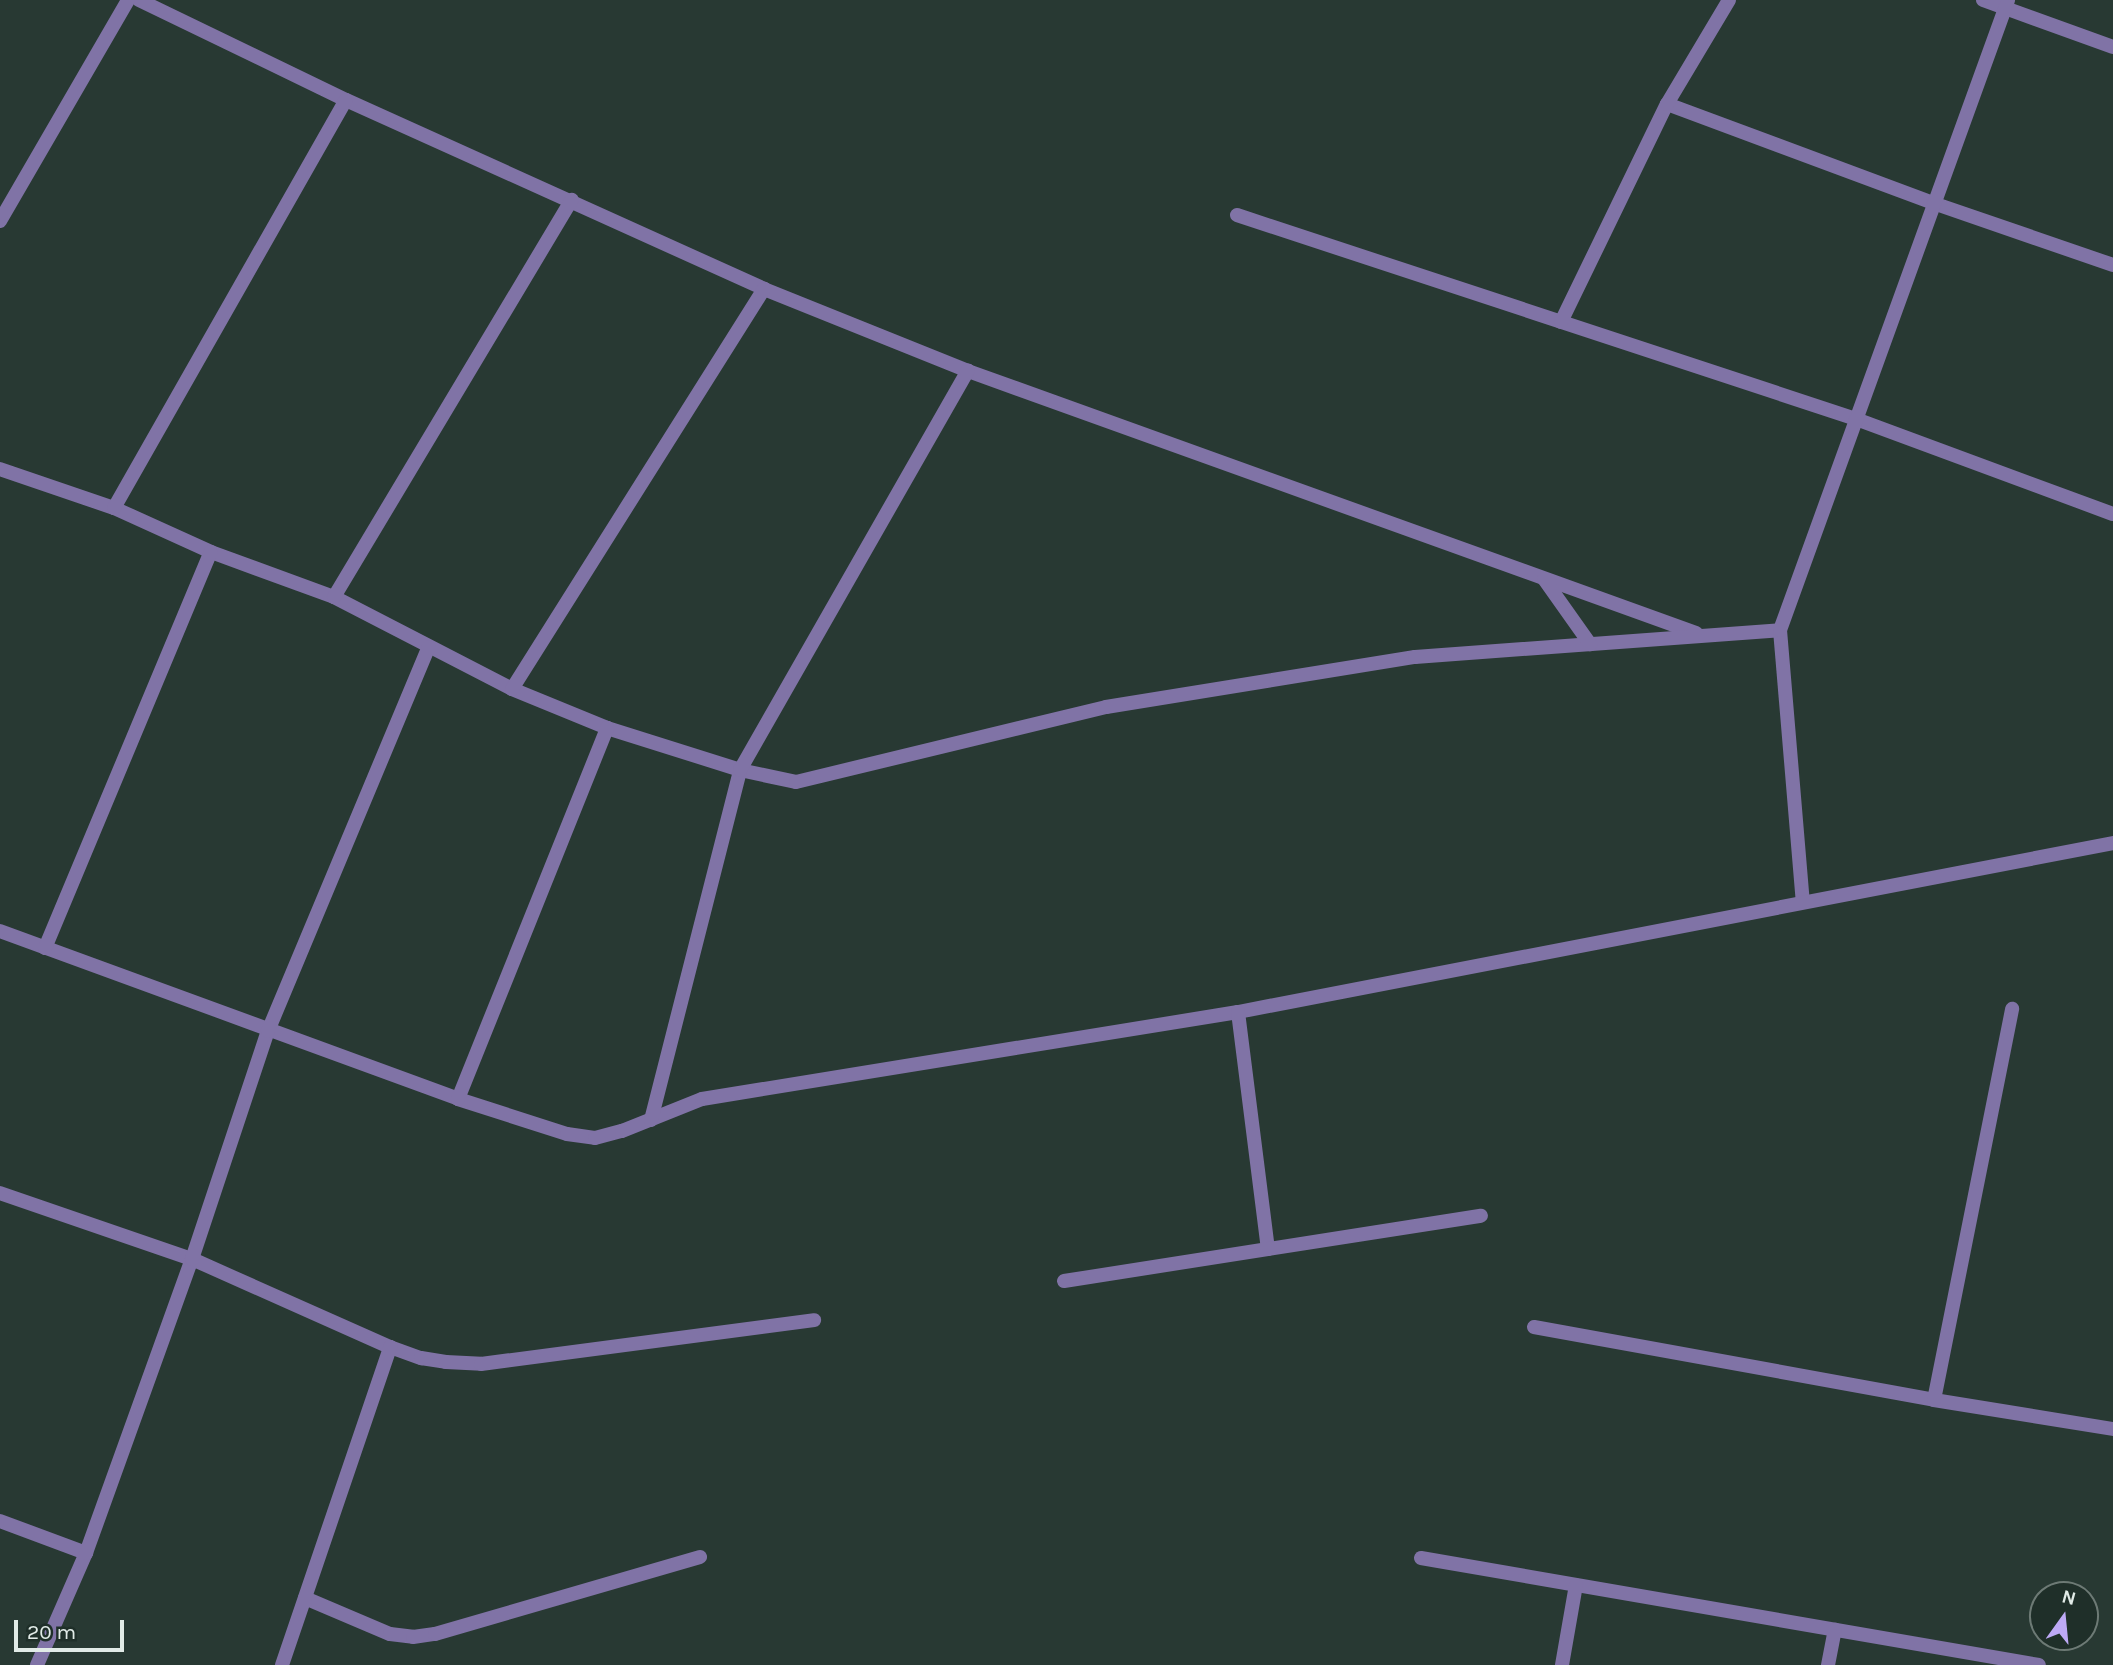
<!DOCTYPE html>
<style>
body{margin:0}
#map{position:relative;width:2113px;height:1665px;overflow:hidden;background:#283933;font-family:Karla,sans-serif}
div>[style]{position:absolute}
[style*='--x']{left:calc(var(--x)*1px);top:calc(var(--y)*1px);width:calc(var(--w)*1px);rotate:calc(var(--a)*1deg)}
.minor>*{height:14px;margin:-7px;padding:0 7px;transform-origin:7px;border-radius:7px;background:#8073a6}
span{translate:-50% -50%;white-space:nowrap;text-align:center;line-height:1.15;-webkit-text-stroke:5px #1f2f29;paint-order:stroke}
.north{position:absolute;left:2029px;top:1581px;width:70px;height:70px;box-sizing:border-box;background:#1f2f29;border:2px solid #6d7a75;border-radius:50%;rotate:15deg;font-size:19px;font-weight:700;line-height:28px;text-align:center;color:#e1ebe7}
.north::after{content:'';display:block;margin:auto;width:24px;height:32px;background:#bda9f5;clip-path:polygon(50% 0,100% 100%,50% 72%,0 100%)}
.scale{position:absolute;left:14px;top:1620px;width:110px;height:32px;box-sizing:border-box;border:4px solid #e1ebe7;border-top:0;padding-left:9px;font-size:21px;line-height:24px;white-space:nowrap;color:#e1ebe7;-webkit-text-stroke:5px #1f2f29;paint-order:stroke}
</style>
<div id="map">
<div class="minor">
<div style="--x:139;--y:0;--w:230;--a:25.8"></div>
<div style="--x:346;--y:100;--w:459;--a:24.3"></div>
<div style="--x:764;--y:289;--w:220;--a:21.9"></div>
<div style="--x:968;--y:371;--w:774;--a:19.79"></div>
<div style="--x:1983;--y:0;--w:138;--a:19.9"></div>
<div style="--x:1667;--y:104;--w:284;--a:20.4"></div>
<div style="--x:1933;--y:203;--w:190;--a:19"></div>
<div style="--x:1237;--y:215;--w:652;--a:18.24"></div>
<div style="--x:1856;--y:419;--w:274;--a:20.3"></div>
<div style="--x:0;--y:221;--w:255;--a:-59.9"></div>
<div style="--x:1561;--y:322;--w:242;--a:-64.1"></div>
<div style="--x:1667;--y:104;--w:121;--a:-59.2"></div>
<div style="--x:0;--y:469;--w:120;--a:18.9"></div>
<div style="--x:114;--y:508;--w:107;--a:24.4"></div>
<div style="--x:211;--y:552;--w:131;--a:20.1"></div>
<div style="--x:334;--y:597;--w:200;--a:27.3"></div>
<div style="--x:512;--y:689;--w:103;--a:22.3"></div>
<div style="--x:607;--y:728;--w:139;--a:17.5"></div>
<div style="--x:740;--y:770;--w:57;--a:12.1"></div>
<div style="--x:796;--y:782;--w:319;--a:-13.6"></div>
<div style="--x:1106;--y:707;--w:313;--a:-9.2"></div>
<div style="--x:1415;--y:657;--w:366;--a:-4.2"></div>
<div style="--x:1780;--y:630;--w:273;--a:85.2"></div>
<div style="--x:114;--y:508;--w:469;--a:-60.4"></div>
<div style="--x:1544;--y:579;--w:80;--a:54.7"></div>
<div style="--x:334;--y:597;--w:463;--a:-59.1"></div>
<div style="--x:1780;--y:630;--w:670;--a:-70.1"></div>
<div style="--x:512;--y:689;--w:473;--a:-57.8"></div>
<div style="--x:0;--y:931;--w:488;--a:20.1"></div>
<div style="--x:458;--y:1099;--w:114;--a:17.8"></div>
<div style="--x:567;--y:1134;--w:28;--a:8"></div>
<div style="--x:595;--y:1138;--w:28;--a:-15"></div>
<div style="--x:622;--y:1131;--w:86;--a:-21.8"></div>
<div style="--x:702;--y:1099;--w:543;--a:-9.22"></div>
<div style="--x:1238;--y:1012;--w:891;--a:-10.93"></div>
<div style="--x:45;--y:948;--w:429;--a:-67.3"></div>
<div style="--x:1238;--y:1012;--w:239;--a:82.8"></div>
<div style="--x:458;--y:1099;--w:400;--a:-68.1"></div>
<div style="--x:651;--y:1120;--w:361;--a:-75.7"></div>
<div style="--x:740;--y:770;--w:460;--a:-60.3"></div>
<div style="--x:0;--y:1193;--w:203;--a:19"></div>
<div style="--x:192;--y:1259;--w:217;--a:24"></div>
<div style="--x:390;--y:1347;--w:33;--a:20"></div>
<div style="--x:421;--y:1358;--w:25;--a:9"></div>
<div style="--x:446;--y:1362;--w:35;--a:3"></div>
<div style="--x:481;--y:1364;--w:336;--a:-7.5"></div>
<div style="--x:1064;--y:1281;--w:422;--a:-8.9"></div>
<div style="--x:1534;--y:1327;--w:407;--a:10.3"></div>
<div style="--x:1934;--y:1400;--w:181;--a:9.2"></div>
<div style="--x:1934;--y:1400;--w:399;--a:-78.7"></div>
<div style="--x:0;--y:1521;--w:92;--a:20.4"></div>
<div style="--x:1421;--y:1558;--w:627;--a:9.82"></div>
<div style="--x:305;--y:1598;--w:92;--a:23"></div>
<div style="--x:390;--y:1634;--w:23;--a:7"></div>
<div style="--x:413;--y:1637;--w:22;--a:-8"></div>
<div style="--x:435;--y:1634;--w:276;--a:-16.2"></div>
<div style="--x:37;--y:1665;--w:122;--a:-66.4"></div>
<div style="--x:86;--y:1553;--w:313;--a:-70.2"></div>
<div style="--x:192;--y:1259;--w:240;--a:-71.6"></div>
<div style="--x:268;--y:1031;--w:416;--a:-67.3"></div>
<div style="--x:282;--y:1665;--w:336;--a:-71.2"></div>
<div style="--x:1562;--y:1665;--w:81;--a:-80.1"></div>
<div style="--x:1828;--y:1665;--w:36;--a:-79"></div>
</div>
<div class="north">N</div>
<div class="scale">20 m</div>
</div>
